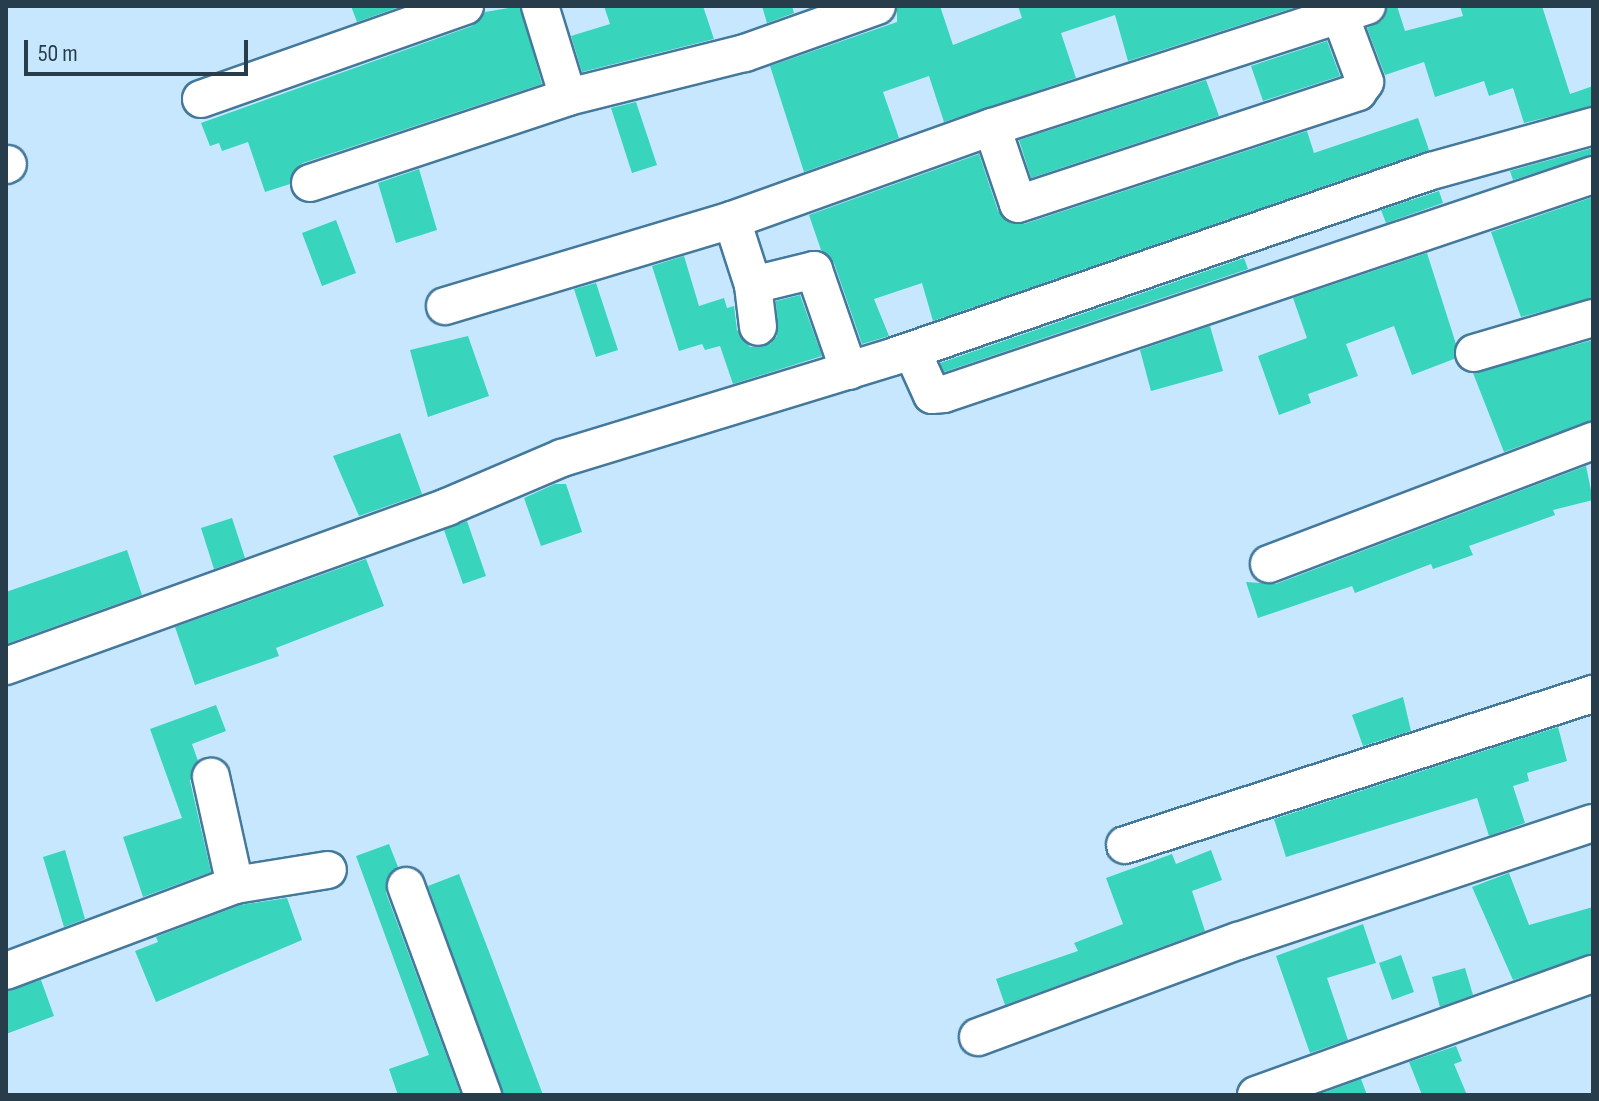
<!DOCTYPE html>
<style>
body{margin:0}
#map{position:relative;width:1599px;height:1101px;overflow:hidden;background:#c6e7fe;font-family:"Sofia Sans Condensed",sans-serif}
div>[style]{position:absolute}
[style*='--x']{left:calc(var(--x)*1px);top:calc(var(--y)*1px);width:calc(var(--w)*1px);rotate:calc(var(--a)*1deg)}
.building>*{inset:0;background:#38d4bc}
.roads{filter:drop-shadow(2px 0 #45799b) drop-shadow(-2px 0 #45799b) drop-shadow(0 2px #45799b) drop-shadow(0 -2px #45799b)}
.minor>*{height:36px;margin:-18px;padding:0 18px;transform-origin:18px;border-radius:18px;background:#fff}
span{translate:-50% -50%;white-space:nowrap;text-align:center;line-height:1.15;-webkit-text-stroke:6px #c6e7fe;paint-order:stroke}
.frame{position:absolute;inset:0;border:8px solid #273d4c;pointer-events:none}
.scale{position:absolute;left:24px;top:40px;width:224px;height:36px;box-sizing:border-box;border:4px solid #273d4c;border-top:0;padding-left:10px;font-size:24px;line-height:28px;white-space:nowrap;color:#273d4c;-webkit-text-stroke:6px #c6e7fe;paint-order:stroke}
</style>
<div id="map">
<div class="building">
<div style="clip-path:polygon(351px 6px,402px 6px,357px 22px)"></div>
<div style="clip-path:polygon(520px 6px,542px 84px,303px 163px,294px 170px,290px 184px,265px 192px,248px 142px,222px 151px,219px 143px,210px 146px,201px 123px,472px 26px,485px 12px)"></div>
<div style="clip-path:polygon(604px 6px,703px 6px,714px 39px,582px 72px,571px 36px,610px 24px)"></div>
<div style="clip-path:polygon(762px 6px,792px 6px,794px 13px,767px 23px)"></div>
<div style="clip-path:polygon(897px 6px,940px 6px,953px 45px,1022px 18px,1018px 6px,1299px 6px,1128px 61px,1115px 15px,1061px 33px,1076px 78px,944px 122px,929px 76px,883px 92px,899px 138px,804px 172px,770px 66px,897px 22px)"></div>
<div style="clip-path:polygon(1387px 6px,1397px 6px,1405px 31px,1463px 16px,1460px 6px,1542px 6px,1570px 94px,1593px 86px,1593px 106px,1524px 123px,1513px 88px,1489px 96px,1484px 81px,1435px 97px,1424px 62px,1385px 75px,1367px 28px,1382px 21px)"></div>
<div style="clip-path:polygon(1327px 41px,1340px 76px,1263px 101px,1251px 66px)"></div>
<div style="clip-path:polygon(1206px 80px,1219px 116px,1031px 178px,1019px 140px)"></div>
<div style="clip-path:polygon(636px 102px,657px 165px,632px 173px,611px 108px)"></div>
<div style="clip-path:polygon(1418px 118px,1429px 150px,933px 321px,922px 283px,874px 299px,889px 336px,862px 344px,834px 263px,821px 250px,809px 215px,979px 154px,998px 211px,1013px 224px,1024px 224px,1307px 131px,1314px 153px)"></div>
<div style="clip-path:polygon(1593px 148px,1593px 155px,1513px 180px,1510px 171px)"></div>
<div style="clip-path:polygon(419px 169px,437px 230px,396px 243px,378px 183px)"></div>
<div style="clip-path:polygon(1439px 191px,1443px 203px,1386px 223px,1381px 210px)"></div>
<div style="clip-path:polygon(1593px 197px,1593px 298px,1521px 317px,1491px 232px)"></div>
<div style="clip-path:polygon(336px 220px,356px 273px,322px 286px,302px 233px)"></div>
<div style="clip-path:polygon(1427px 253px,1456px 344px,1454px 359px,1412px 375px,1394px 326px,1346px 344px,1358px 376px,1308px 394px,1311px 403px,1279px 415px,1258px 356px,1307px 338px,1293px 298px)"></div>
<div style="clip-path:polygon(684px 256px,699px 306px,724px 298px,727px 308px,734px 306px,737px 330px,750px 347px,770px 344px,777px 336px,776px 301px,800px 295px,822px 356px,733px 384px,720px 346px,705px 350px,702px 344px,679px 351px,652px 266px)"></div>
<div style="clip-path:polygon(1244px 258px,1248px 269px,944px 372px,940px 363px)"></div>
<div style="clip-path:polygon(596px 283px,618px 350px,596px 357px,574px 289px)"></div>
<div style="clip-path:polygon(1210px 326px,1223px 371px,1151px 391px,1140px 350px)"></div>
<div style="clip-path:polygon(468px 336px,489px 396px,428px 417px,410px 350px)"></div>
<div style="clip-path:polygon(1593px 340px,1593px 420px,1504px 452px,1473px 373px)"></div>
<div style="clip-path:polygon(400px 433px,422px 494px,359px 516px,333px 456px)"></div>
<div style="clip-path:polygon(1586px 466px,1593px 500px,1553px 510px,1555px 515px,1469px 546px,1473px 555px,1433px 569px,1431px 564px,1355px 593px,1352px 586px,1258px 618px,1246px 582px,1276px 584px)"></div>
<div style="clip-path:polygon(555px 484px,566px 484px,582px 532px,541px 546px,524px 498px)"></div>
<div style="clip-path:polygon(232px 518px,245px 558px,214px 569px,201px 528px)"></div>
<div style="clip-path:polygon(467px 521px,486px 576px,463px 584px,444px 530px)"></div>
<div style="clip-path:polygon(127px 550px,142px 595px,6px 644px,6px 592px)"></div>
<div style="clip-path:polygon(366px 559px,384px 606px,276px 648px,279px 656px,195px 685px,175px 627px)"></div>
<div style="clip-path:polygon(1403px 697px,1411px 731px,1363px 746px,1352px 715px)"></div>
<div style="clip-path:polygon(216px 705px,226px 731px,192px 744px,198px 761px,190px 781px,211px 872px,143px 897px,123px 837px,182px 818px,150px 729px)"></div>
<div style="clip-path:polygon(1558px 727px,1567px 761px,1527px 773px,1529px 781px,1513px 786px,1525px 823px,1489px 836px,1477px 798px,1286px 857px,1274px 819px)"></div>
<div style="clip-path:polygon(389px 844px,398px 867px,386px 882px,386px 893px,461px 1095px,398px 1095px,389px 1069px,429px 1055px,356px 856px)"></div>
<div style="clip-path:polygon(65px 850px,85px 919px,64px 927px,43px 857px)"></div>
<div style="clip-path:polygon(1211px 850px,1222px 880px,1192px 891px,1205px 931px,1005px 1005px,996px 979px,1078px 951px,1074px 943px,1123px 924px,1106px 878px,1172px 854px,1176px 864px)"></div>
<div style="clip-path:polygon(1509px 873px,1529px 925px,1593px 907px,1593px 954px,1513px 980px,1472px 887px)"></div>
<div style="clip-path:polygon(459px 874px,493px 962px,543px 1095px,503px 1095px,428px 886px)"></div>
<div style="clip-path:polygon(287px 898px,302px 940px,156px 1002px,135px 951px,158px 942px,156px 937px,240px 905px)"></div>
<div style="clip-path:polygon(1363px 924px,1376px 963px,1327px 978px,1348px 1040px,1310px 1053px,1276px 956px)"></div>
<div style="clip-path:polygon(1401px 955px,1414px 992px,1392px 1000px,1379px 963px)"></div>
<div style="clip-path:polygon(1465px 968px,1473px 995px,1440px 1007px,1432px 977px)"></div>
<div style="clip-path:polygon(41px 980px,54px 1016px,6px 1034px,6px 991px)"></div>
<div style="clip-path:polygon(1456px 1046px,1462px 1061px,1454px 1064px,1467px 1095px,1422px 1095px,1409px 1062px)"></div>
<div style="clip-path:polygon(1361px 1079px,1367px 1095px,1324px 1095px,1323px 1093px)"></div>
</div>
<div class="roads">
<div class="minor">
<div style="--x:540;--y:6;--w:95;--a:72.9"></div>
<div style="--x:201;--y:99;--w:280;--a:-19.4"></div>
<div style="--x:992;--y:127;--w:81;--a:71.3"></div>
<div style="--x:1018;--y:204;--w:358;--a:-18.2"></div>
<div style="--x:1358;--y:92;--w:12;--a:-55"></div>
<div style="--x:1365;--y:82;--w:72;--a:-110.5"></div>
<div style="--x:6;--y:165;--w:2;--a:-27"></div>
<div style="--x:310;--y:183;--w:272;--a:-18.4"></div>
<div style="--x:568;--y:97;--w:182;--a:-14"></div>
<div style="--x:745;--y:53;--w:140;--a:-19.6"></div>
<div style="--x:732;--y:220;--w:68;--a:72.1"></div>
<div style="--x:753;--y:285;--w:63;--a:-13.8"></div>
<div style="--x:814;--y:270;--w:107;--a:70.9"></div>
<div style="--x:753;--y:285;--w:42;--a:83.2"></div>
<div style="--x:445;--y:306;--w:300;--a:-16.7"></div>
<div style="--x:732;--y:220;--w:276;--a:-19.7"></div>
<div style="--x:992;--y:127;--w:394;--a:-17.9"></div>
<div style="--x:912;--y:351;--w:48;--a:65.6"></div>
<div style="--x:932;--y:395;--w:12;--a:-5"></div>
<div style="--x:944;--y:394;--w:685;--a:-18.65"></div>
<div style="--x:1474;--y:353;--w:124;--a:-16.4"></div>
<div style="--x:1269;--y:564;--w:347;--a:-20.8"></div>
<div style="--x:6;--y:666;--w:469;--a:-19.8"></div>
<div style="--x:447;--y:507;--w:125;--a:-23.1"></div>
<div style="--x:562;--y:458;--w:348;--a:-17"></div>
<div style="--x:895;--y:356;--w:567;--a:-19.04"></div>
<div style="--x:1431;--y:171;--w:168;--a:-15.5"></div>
<div style="--x:1125;--y:845;--w:492;--a:-17.9"></div>
<div style="--x:235;--y:885;--w:94;--a:-9.2"></div>
<div style="--x:406;--y:886;--w:223;--a:69.8"></div>
<div style="--x:6;--y:971;--w:245;--a:-20.6"></div>
<div style="--x:235;--y:885;--w:111;--a:-102.5"></div>
<div style="--x:978;--y:1037;--w:277;--a:-20.3"></div>
<div style="--x:1238;--y:941;--w:374;--a:-18.4"></div>
<div style="--x:1256;--y:1095;--w:358;--a:-19.8"></div>
</div>
</div>
<div class="frame"></div>
<div class="scale">50 m</div>
</div>
